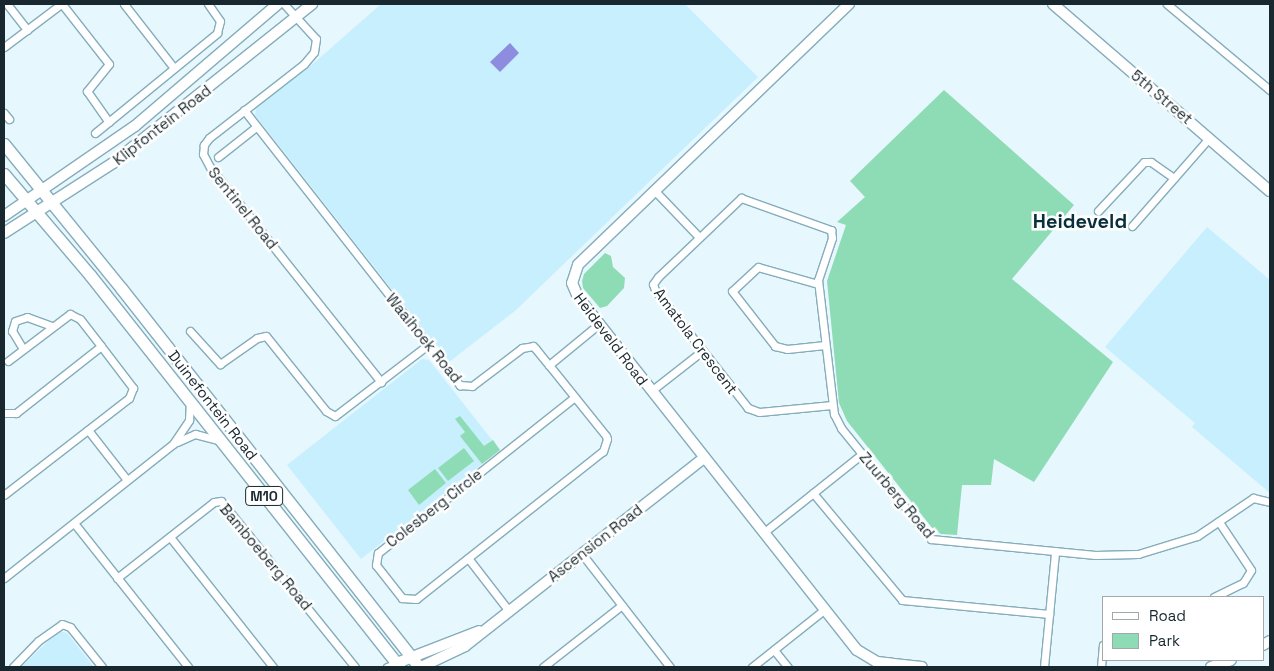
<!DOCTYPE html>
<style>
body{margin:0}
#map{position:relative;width:1274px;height:671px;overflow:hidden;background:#e6f7fd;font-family:"Space Grotesk",sans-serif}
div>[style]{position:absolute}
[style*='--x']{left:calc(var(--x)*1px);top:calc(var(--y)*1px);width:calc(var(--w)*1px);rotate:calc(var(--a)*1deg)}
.built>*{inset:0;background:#c7effe}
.green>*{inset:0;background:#8edcb5}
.water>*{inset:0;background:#8d8cde}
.roads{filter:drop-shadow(1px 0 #85adbb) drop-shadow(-1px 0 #85adbb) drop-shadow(0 1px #85adbb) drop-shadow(0 -1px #85adbb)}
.street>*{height:7px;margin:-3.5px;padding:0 3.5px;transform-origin:3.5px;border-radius:3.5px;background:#fff}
.secondary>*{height:10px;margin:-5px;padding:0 5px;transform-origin:5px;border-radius:5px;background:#fff}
.primary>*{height:11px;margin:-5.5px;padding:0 5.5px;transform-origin:5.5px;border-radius:5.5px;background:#fff}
span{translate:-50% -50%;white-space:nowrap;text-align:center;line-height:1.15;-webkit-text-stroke:5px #fff;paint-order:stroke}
.shield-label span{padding:1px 4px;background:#fff;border:1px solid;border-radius:4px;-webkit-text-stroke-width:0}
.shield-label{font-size:14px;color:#18282e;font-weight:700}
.street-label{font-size:15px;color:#18282e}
.district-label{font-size:20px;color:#08303c;font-weight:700}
.frame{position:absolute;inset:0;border:5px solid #18282e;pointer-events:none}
.legend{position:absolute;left:1102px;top:596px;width:162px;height:65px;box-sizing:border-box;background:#fff;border:1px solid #a3a9ab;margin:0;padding:6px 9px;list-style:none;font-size:15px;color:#18282e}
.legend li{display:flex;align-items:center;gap:10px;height:25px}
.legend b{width:25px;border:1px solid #a3a9ab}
</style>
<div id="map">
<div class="built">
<div style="clip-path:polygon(381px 4px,685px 4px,758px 77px,516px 310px,449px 362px,255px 115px,256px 108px,315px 62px)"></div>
<div style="clip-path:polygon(1207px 227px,1270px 280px,1270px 493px,1192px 427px,1195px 423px,1105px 347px)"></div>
<div style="clip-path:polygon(422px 359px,429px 360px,500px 450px,361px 559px,287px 465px)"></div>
<div style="clip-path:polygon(59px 631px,67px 633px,94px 667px,21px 667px)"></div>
</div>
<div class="green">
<div style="clip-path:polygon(944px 90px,1074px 205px,1012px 279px,1113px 362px,1034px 482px,994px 459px,991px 485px,962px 485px,957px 535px,941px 534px,933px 529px,847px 421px,839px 403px,827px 281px,846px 225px,837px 222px,865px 197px,850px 181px)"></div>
<div style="clip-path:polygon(605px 253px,611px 256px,613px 267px,625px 278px,624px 288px,607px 306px,600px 308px,583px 288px,582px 281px,584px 274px)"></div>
<div style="clip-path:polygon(460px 416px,484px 446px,493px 440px,500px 450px,482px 464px,460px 436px,465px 432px,455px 419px)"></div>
<div style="clip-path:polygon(464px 448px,474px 461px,448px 481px,438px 468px)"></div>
<div style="clip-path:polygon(435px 469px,446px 483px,419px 505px,408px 490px)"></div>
</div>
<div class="water">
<div style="clip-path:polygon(510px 43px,519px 53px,500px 72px,490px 62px)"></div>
</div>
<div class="roads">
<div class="street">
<div style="--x:7;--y:4;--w:33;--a:52"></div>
<div style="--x:62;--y:4;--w:76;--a:51.9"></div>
<div style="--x:109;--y:64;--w:35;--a:129"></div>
<div style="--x:87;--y:91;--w:38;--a:55"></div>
<div style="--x:124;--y:4;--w:81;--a:52"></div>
<div style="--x:284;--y:4;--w:47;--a:47.6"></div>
<div style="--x:316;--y:39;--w:13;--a:99"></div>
<div style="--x:314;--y:52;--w:16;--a:130"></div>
<div style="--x:304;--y:64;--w:120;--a:142.1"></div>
<div style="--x:209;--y:138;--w:9;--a:126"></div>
<div style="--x:204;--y:145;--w:9;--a:96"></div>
<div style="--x:203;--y:154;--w:15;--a:62"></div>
<div style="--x:210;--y:167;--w:275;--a:51.5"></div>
<div style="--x:1167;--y:4;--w:134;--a:39.9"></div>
<div style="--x:4;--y:47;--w:71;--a:-37"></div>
<div style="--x:244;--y:110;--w:350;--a:51.9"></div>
<div style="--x:460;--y:385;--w:12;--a:5"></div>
<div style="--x:472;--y:386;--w:63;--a:-37.2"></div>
<div style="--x:522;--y:348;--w:11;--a:-10"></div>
<div style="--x:533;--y:346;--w:3;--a:45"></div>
<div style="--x:535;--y:348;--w:22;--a:51"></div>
<div style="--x:549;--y:365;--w:91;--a:51.2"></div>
<div style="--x:606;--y:436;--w:3;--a:72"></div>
<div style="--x:607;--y:439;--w:13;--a:108"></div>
<div style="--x:603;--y:451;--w:238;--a:141.6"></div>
<div style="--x:416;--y:599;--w:14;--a:-176"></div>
<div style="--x:402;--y:598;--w:42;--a:-128.2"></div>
<div style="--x:376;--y:565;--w:12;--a:-81"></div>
<div style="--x:378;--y:553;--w:251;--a:-38.4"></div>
<div style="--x:4;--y:113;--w:8;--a:50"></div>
<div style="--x:95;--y:133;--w:158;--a:-39.3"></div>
<div style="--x:217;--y:33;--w:12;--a:-76"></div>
<div style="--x:220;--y:21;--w:21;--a:-125"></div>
<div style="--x:218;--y:157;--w:48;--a:-38.3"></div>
<div style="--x:655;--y:191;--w:64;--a:46.3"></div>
<div style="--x:1098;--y:211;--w:67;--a:-46.8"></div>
<div style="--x:1144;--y:162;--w:7;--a:0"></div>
<div style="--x:1151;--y:162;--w:28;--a:35"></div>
<div style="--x:1132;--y:226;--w:117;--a:-48.8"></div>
<div style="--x:818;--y:284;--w:62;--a:-164.2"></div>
<div style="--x:758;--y:267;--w:35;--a:137"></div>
<div style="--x:732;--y:291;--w:70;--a:52"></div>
<div style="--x:775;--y:346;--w:12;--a:14"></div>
<div style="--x:787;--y:349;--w:38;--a:-6"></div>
<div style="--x:190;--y:331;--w:45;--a:47.7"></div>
<div style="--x:220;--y:364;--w:45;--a:-35.1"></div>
<div style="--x:257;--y:338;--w:9;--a:-13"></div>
<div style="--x:266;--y:336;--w:96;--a:51.3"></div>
<div style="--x:326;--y:411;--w:10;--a:29"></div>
<div style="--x:335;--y:416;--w:118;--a:-37.5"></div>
<div style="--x:23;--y:349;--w:21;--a:-121"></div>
<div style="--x:12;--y:331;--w:10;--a:-73"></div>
<div style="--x:15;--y:321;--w:13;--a:-18"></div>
<div style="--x:27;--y:317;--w:27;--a:20"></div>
<div style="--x:8;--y:361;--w:78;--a:-37.2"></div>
<div style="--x:70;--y:314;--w:11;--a:27"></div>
<div style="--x:80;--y:319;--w:34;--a:52"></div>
<div style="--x:549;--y:365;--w:65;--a:-39.4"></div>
<div style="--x:651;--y:391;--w:65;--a:-38.1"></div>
<div style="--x:832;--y:405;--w:73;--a:174.5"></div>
<div style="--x:759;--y:412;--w:12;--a:-160"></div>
<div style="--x:748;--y:408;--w:150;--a:-128.2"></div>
<div style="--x:655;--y:290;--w:6;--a:-108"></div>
<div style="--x:653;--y:284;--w:9;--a:-54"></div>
<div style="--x:658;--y:277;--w:115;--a:-43.6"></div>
<div style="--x:741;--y:198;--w:96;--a:19.6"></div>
<div style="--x:831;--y:230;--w:8;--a:83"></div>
<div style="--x:832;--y:238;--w:44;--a:108.4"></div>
<div style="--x:818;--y:280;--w:135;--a:83.2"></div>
<div style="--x:834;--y:414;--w:16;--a:63"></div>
<div style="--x:841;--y:428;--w:143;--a:51"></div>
<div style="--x:931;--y:539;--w:165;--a:5.6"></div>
<div style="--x:1095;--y:555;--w:43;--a:-1.3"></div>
<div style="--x:1138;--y:554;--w:62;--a:-17"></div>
<div style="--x:1197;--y:536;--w:68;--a:-34.2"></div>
<div style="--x:1253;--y:498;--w:17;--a:13"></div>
<div style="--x:4;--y:413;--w:12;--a:0"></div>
<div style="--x:16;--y:413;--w:108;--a:-38.2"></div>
<div style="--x:101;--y:346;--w:53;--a:52.7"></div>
<div style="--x:133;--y:388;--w:11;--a:112"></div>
<div style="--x:129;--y:398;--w:158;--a:142.2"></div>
<div style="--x:88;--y:430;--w:63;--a:52"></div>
<div style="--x:177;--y:442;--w:20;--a:-24"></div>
<div style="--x:195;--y:434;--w:24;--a:15"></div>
<div style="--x:813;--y:493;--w:139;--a:50.2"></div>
<div style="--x:902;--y:600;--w:148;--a:5.4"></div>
<div style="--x:74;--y:523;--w:184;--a:51.6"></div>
<div style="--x:763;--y:533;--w:127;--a:-38.6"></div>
<div style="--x:170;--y:537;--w:166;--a:51.6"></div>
<div style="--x:582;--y:554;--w:143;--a:52.1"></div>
<div style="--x:468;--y:558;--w:67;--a:52.3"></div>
<div style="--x:4;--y:578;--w:216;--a:-38.4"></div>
<div style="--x:173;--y:444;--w:29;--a:-56"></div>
<div style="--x:189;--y:420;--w:18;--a:-87"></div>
<div style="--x:117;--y:578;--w:123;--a:-38.1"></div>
<div style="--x:214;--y:502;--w:7;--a:-8"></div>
<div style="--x:221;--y:501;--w:213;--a:51.1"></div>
<div style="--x:1214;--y:597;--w:32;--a:-26"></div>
<div style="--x:1243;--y:583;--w:15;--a:-58"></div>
<div style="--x:1251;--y:570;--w:58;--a:-123.7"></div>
<div style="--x:774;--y:650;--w:22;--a:51"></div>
<div style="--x:13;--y:667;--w:36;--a:-46"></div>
<div style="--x:38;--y:641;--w:29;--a:-35"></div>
<div style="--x:62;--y:624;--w:9;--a:21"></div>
<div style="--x:70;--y:627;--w:51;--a:51.3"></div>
<div style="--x:387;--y:667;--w:11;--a:-22"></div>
<div style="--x:543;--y:667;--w:100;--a:-38.1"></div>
<div style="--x:752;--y:667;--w:92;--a:-38.4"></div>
<div style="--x:1044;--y:667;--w:116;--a:-84.5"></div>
<div style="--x:1101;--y:667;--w:22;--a:-85"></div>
</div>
<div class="secondary">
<div style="--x:849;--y:4;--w:376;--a:136.1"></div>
<div style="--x:578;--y:265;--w:19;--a:108"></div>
<div style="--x:572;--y:283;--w:15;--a:67"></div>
<div style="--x:578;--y:297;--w:450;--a:51.7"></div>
<div style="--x:857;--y:650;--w:23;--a:31"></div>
<div style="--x:877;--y:662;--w:45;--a:6.3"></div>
<div style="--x:1053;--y:4;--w:286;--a:40.8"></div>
<div style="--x:4;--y:216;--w:159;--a:-34.5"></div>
<div style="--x:135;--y:126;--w:188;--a:-40.5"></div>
<div style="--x:4;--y:233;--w:130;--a:-32.7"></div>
<div style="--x:113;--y:163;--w:255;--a:-38.6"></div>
<div style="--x:1263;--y:645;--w:8;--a:-30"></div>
<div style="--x:397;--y:663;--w:88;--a:-21.3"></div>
<div style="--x:421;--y:667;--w:49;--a:-25.5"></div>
<div style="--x:465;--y:646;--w:304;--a:-38.2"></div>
<div style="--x:1211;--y:667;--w:21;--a:-19"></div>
</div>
<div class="primary">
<div style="--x:4;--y:144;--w:186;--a:50.9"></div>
<div style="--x:121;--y:288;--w:482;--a:51.8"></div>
<div style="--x:4;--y:174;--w:133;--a:49.6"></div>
<div style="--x:90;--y:275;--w:500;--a:51.7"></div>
</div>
</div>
<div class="shield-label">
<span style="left:264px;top:496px">M10</span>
</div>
<div class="street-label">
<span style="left:1162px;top:97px;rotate:40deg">5th Street</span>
<span style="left:162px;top:125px;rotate:-38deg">Klipfontein Road</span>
<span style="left:243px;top:208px;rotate:51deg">Sentinel Road</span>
<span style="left:424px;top:338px;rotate:51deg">Waaihoek Road</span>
<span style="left:611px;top:339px;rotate:53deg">Heideveld Road</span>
<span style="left:696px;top:341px;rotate:53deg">Amatola Crescent</span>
<span style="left:213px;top:405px;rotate:52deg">Duinefontein Road</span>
<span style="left:897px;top:495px;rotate:50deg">Zuurberg Road</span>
<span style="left:434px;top:508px;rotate:-38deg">Colesberg Circle</span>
<span style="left:595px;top:543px;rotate:-38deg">Ascension Road</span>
<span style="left:266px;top:557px;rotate:50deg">Bamboeberg Road</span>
</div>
<div class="district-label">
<span style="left:1080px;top:221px">Heideveld</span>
</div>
<div class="frame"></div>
<ul class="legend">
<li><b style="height:6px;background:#fff"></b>Road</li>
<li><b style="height:14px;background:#8edcb5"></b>Park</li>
</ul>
</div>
